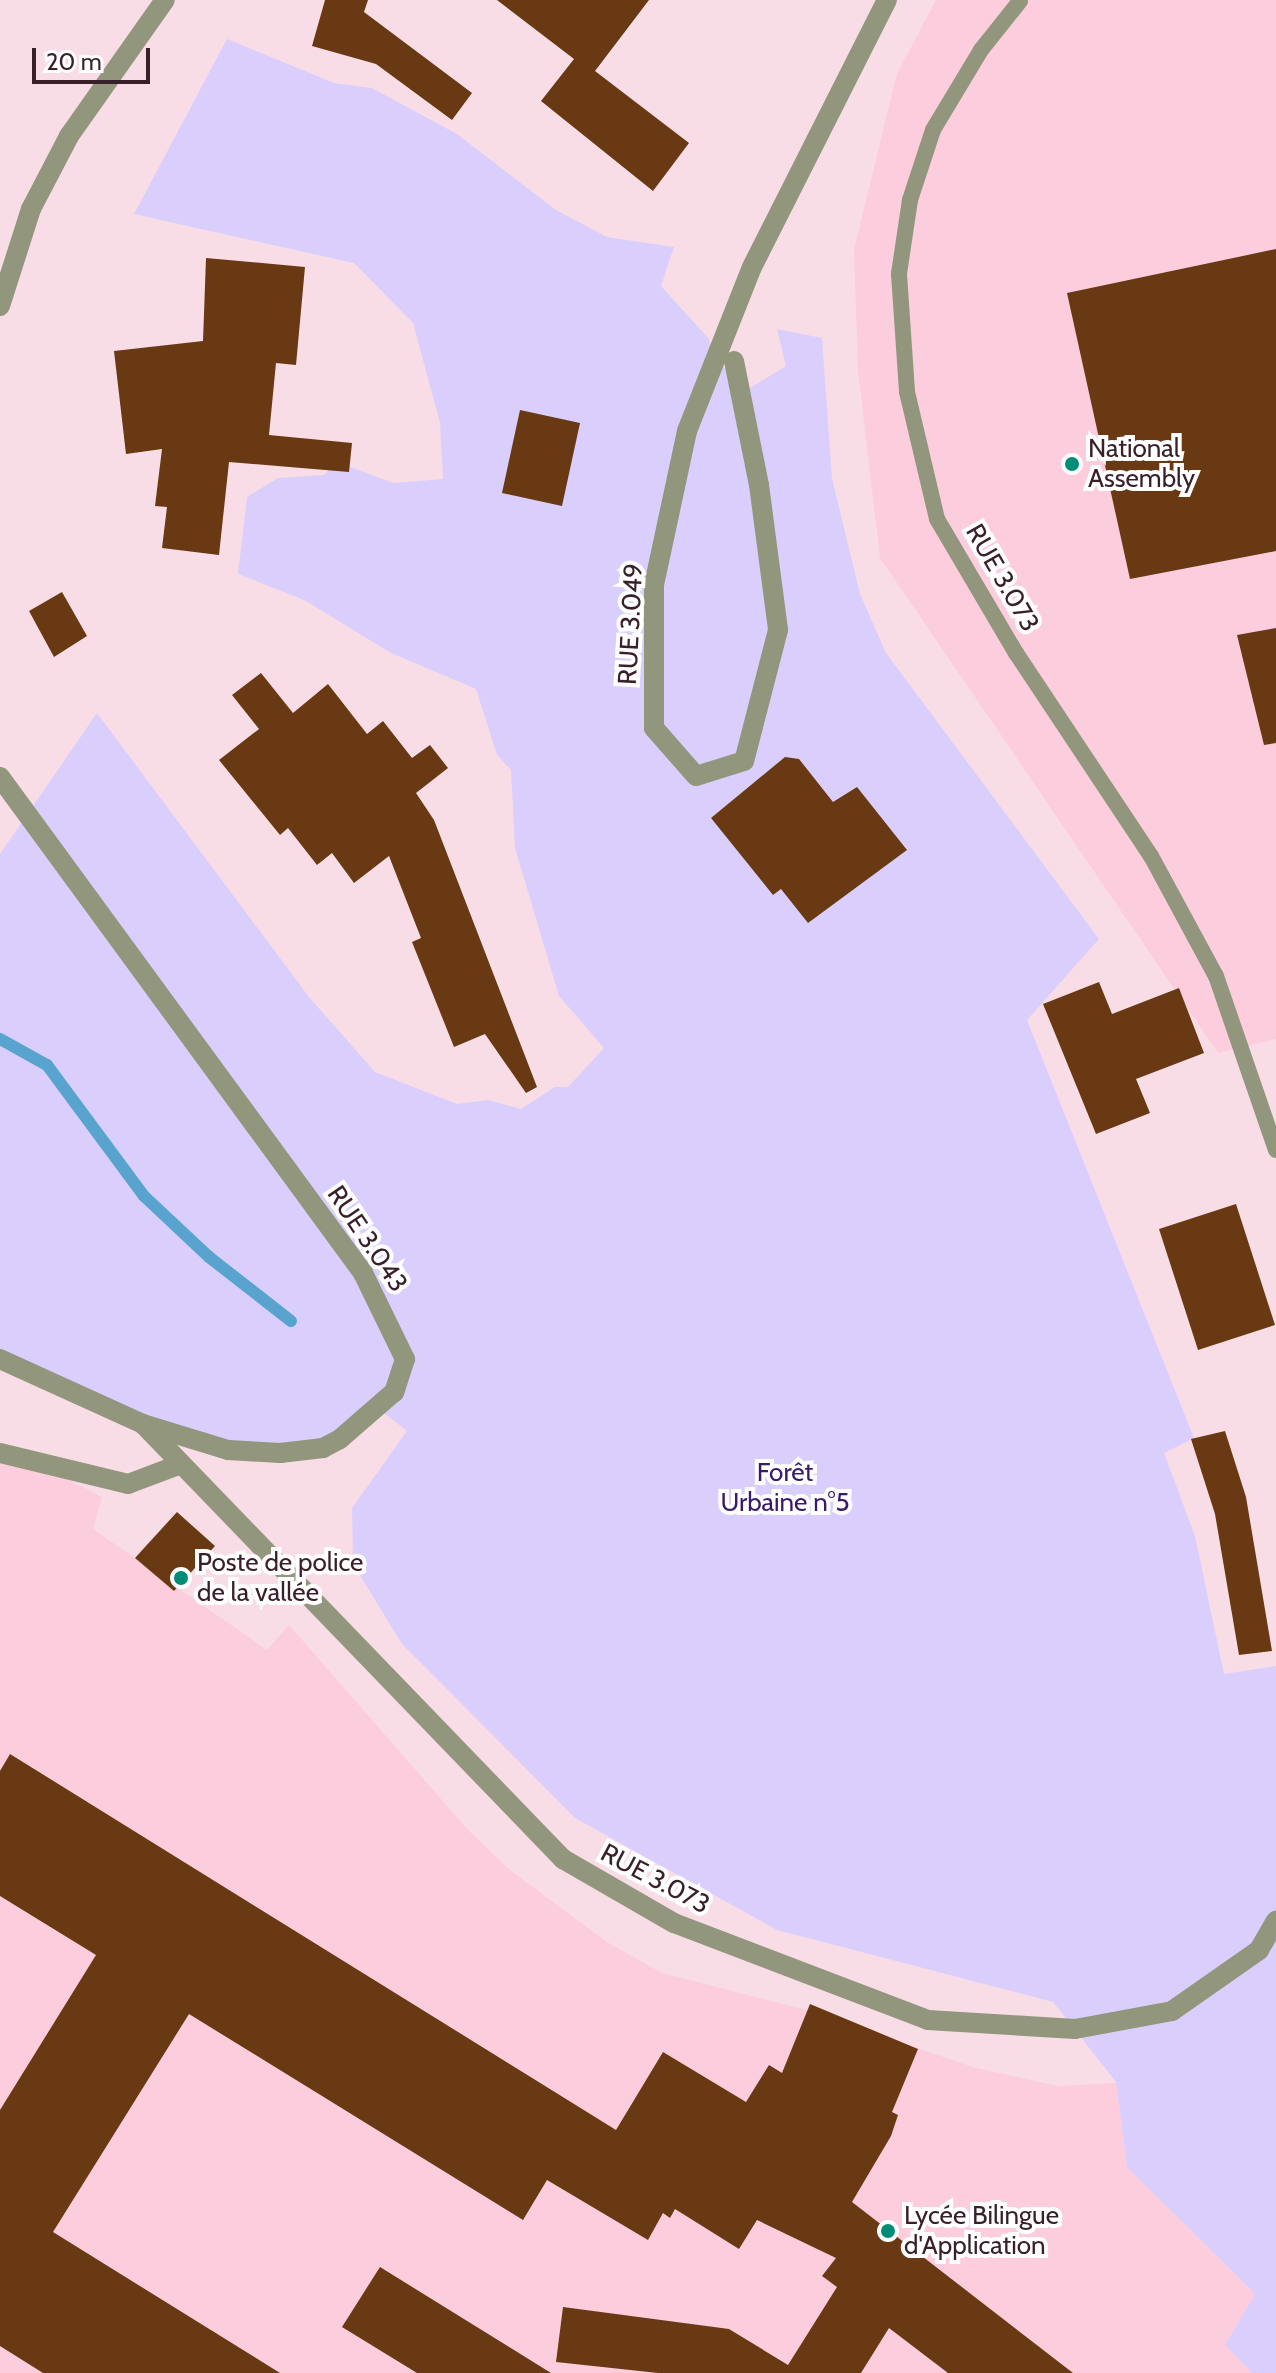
<!DOCTYPE html>
<meta charset="utf-8">
<style>
body{margin:0}
#map{position:relative;width:1276px;height:2373px;overflow:hidden;background:#f9dde6;font-family:Cabin,sans-serif}
div>[style]{position:absolute}
[style*='--x']{left:calc(var(--x)*1px);top:calc(var(--y)*1px);width:calc(var(--w)*1px);rotate:calc(var(--a)*1deg)}
.built>*{inset:0;background:#fccddd}
.green>*{inset:0;background:#dacffc}
.stream>*{height:12px;margin:-6px;padding:0 6px;transform-origin:6px;border-radius:6px;background:#59a3cf}
.building>*{inset:0;background:#683912}
.service>*{height:16px;margin:-8px;padding:0 8px;transform-origin:8px;border-radius:8px;background:#91967c}
.minor>*{height:20px;margin:-10px;padding:0 10px;transform-origin:10px;border-radius:10px;background:#91967c}
.tertiary>*{height:20px;margin:-10px;padding:0 10px;transform-origin:10px;border-radius:10px;background:#91967c}
.dots>*{width:22px;height:22px;translate:-50% -50%;box-sizing:border-box;border:4px solid #fff;border-radius:50%}
span{translate:-50% -50%;white-space:nowrap;text-align:center;line-height:1.15;-webkit-text-stroke:8px #fff;paint-order:stroke}
.poi-label{font-size:26px;color:#391f29}
.left{translate:0 -50%;text-align:left}
.street-label{font-size:26px;color:#391f29}
.park-label{font-size:26px;color:#3a1b69}
.scale{position:absolute;left:32px;top:48px;width:118px;height:36px;box-sizing:border-box;border:4px solid #391f29;border-top:0;padding-left:10px;font-size:24px;line-height:28px;white-space:nowrap;color:#391f29;-webkit-text-stroke:6px #fff;paint-order:stroke}
</style>
<div id="map">
<div class="built">
<div style="clip-path:polygon(936px 0,1276px 0,1276px 1039px,1218px 1053px,880px 558px,858px 371px,854px 249px,897px 74px)"></div>
<div style="clip-path:polygon(0 1444px,102px 1497px,93px 1529px,267px 1650px,289px 1625px,469px 1831px,511px 1871px,607px 1942px,662px 1973px,799px 2008px,976px 2068px,1058px 2086px,1116px 2083px,1127px 2167px,1255px 2294px,1225px 2345px,1252px 2373px,0 2373px)"></div>
</div>
<div class="green">
<div style="clip-path:polygon(227px 39px,334px 83px,372px 88px,457px 134px,556px 210px,607px 237px,674px 247px,661px 286px,709px 339px,714px 360px,750px 388px,786px 366px,777px 329px,822px 338px,832px 478px,860px 594px,886px 653px,1099px 939px,1027px 1020px,1194px 1438px,1164px 1453px,1195px 1536px,1224px 1674px,1276px 1666px,1276px 2373px,1252px 2373px,1225px 2345px,1255px 2294px,1127px 2167px,1116px 2082px,1053px 2002px,777px 1930px,575px 1818px,402px 1644px,353px 1564px,352px 1508px,407px 1431px,375px 1406px,322px 1439px,264px 1448px,143px 1424px,0 1360px,0 854px,97px 713px,309px 997px,375px 1072px,457px 1104px,488px 1100px,521px 1109px,555px 1087px,568px 1087px,604px 1048px,559px 996px,515px 848px,511px 770px,497px 755px,476px 689px,391px 653px,304px 600px,238px 574px,247px 497px,278px 478px,324px 475px,337px 462px,393px 483px,443px 479px,440px 423px,413px 323px,354px 263px,134px 214px)"></div>
</div>
<div class="stream">
<div style="--x:0;--y:1039;--w:54;--a:29"></div>
<div style="--x:47;--y:1065;--w:163;--a:53.5"></div>
<div style="--x:144;--y:1196;--w:89;--a:43.2"></div>
<div style="--x:209;--y:1257;--w:104;--a:38"></div>
</div>
<div class="building">
<div style="clip-path:polygon(325px 0,368px 0,364px 12px,472px 93px,452px 120px,376px 64px,312px 46px)"></div>
<div style="clip-path:polygon(497px 0,649px 0,595px 71px,689px 143px,653px 191px,541px 101px,574px 59px)"></div>
<div style="clip-path:polygon(1276px 249px,1276px 551px,1130px 579px,1067px 293px)"></div>
<div style="clip-path:polygon(206px 258px,305px 267px,296px 365px,276px 363px,269px 435px,352px 443px,349px 472px,229px 462px,219px 555px,162px 548px,167px 507px,155px 506px,162px 449px,126px 454px,114px 351px,203px 341px)"></div>
<div style="clip-path:polygon(520px 410px,580px 423px,562px 506px,502px 493px)"></div>
<div style="clip-path:polygon(62px 592px,87px 636px,54px 657px,29px 611px)"></div>
<div style="clip-path:polygon(1276px 628px,1276px 743px,1264px 745px,1237px 635px)"></div>
<div style="clip-path:polygon(261px 673px,293px 713px,328px 684px,367px 734px,383px 721px,412px 758px,430px 745px,448px 768px,416px 793px,434px 820px,537px 1087px,526px 1093px,485px 1034px,454px 1047px,412px 942px,421px 938px,389px 856px,354px 883px,332px 853px,317px 865px,288px 828px,280px 835px,219px 760px,259px 729px,232px 695px)"></div>
<div style="clip-path:polygon(785px 757px,799px 759px,833px 802px,857px 787px,907px 850px,808px 923px,781px 889px,773px 895px,711px 818px)"></div>
<div style="clip-path:polygon(1099px 982px,1112px 1014px,1179px 988px,1204px 1053px,1136px 1079px,1150px 1113px,1096px 1134px,1043px 1004px)"></div>
<div style="clip-path:polygon(1236px 1204px,1275px 1325px,1198px 1350px,1159px 1229px)"></div>
<div style="clip-path:polygon(1225px 1431px,1246px 1497px,1272px 1651px,1239px 1655px,1215px 1514px,1191px 1439px)"></div>
<div style="clip-path:polygon(177px 1512px,215px 1546px,174px 1591px,135px 1558px)"></div>
<div style="clip-path:polygon(10px 1754px,616px 2130px,663px 2052px,746px 2102px,769px 2065px,782px 2073px,810px 2004px,918px 2049px,892px 2112px,898px 2115px,891px 2136px,852px 2202px,1073px 2373px,948px 2373px,889px 2328px,861px 2373px,658px 2373px,556px 2362px,563px 2307px,729px 2329px,788px 2365px,837px 2287px,822px 2276px,836px 2258px,757px 2220px,739px 2249px,675px 2209px,670px 2218px,663px 2213px,648px 2240px,547px 2180px,523px 2220px,189px 2014px,53px 2232px,280px 2373px,43px 2373px,0 2346px,0 2110px,96px 1955px,0 1896px,0 1771px)"></div>
<div style="clip-path:polygon(380px 2267px,551px 2373px,417px 2373px,342px 2327px)"></div>
</div>
<div class="service">
<div style="--x:1020;--y:1;--w:63;--a:128.5"></div>
<div style="--x:981;--y:50;--w:93;--a:121"></div>
<div style="--x:933;--y:130;--w:74;--a:108.2"></div>
<div style="--x:910;--y:200;--w:75;--a:98.5"></div>
<div style="--x:899;--y:274;--w:118;--a:86.1"></div>
<div style="--x:907;--y:392;--w:130;--a:76.7"></div>
<div style="--x:937;--y:519;--w:156;--a:59.5"></div>
<div style="--x:1016;--y:653;--w:244;--a:56.4"></div>
<div style="--x:1151;--y:856;--w:136;--a:61.6"></div>
<div style="--x:1216;--y:976;--w:184;--a:71"></div>
</div>
<div class="minor">
<div style="--x:734;--y:361;--w:126;--a:78.6"></div>
<div style="--x:759;--y:485;--w:146;--a:82.5"></div>
<div style="--x:778;--y:630;--w:135;--a:104.5"></div>
<div style="--x:744;--y:761;--w:50;--a:162.6"></div>
<div style="--x:696;--y:776;--w:64;--a:-131.2"></div>
<div style="--x:654;--y:728;--w:143;--a:-90"></div>
<div style="--x:654;--y:585;--w:157;--a:-77.9"></div>
<div style="--x:687;--y:431;--w:176;--a:-68.4"></div>
<div style="--x:752;--y:267;--w:299;--a:-63.2"></div>
<div style="--x:143;--y:1424;--w:605;--a:46.01"></div>
<div style="--x:563;--y:1859;--w:128;--a:30"></div>
<div style="--x:674;--y:1923;--w:272;--a:20.9"></div>
<div style="--x:928;--y:2020;--w:147;--a:3.5"></div>
<div style="--x:1075;--y:2029;--w:99;--a:-10.5"></div>
<div style="--x:1172;--y:2011;--w:106;--a:-35"></div>
<div style="--x:1259;--y:1950;--w:34;--a:-60"></div>
<div style="--x:0;--y:1453;--w:132;--a:13.6"></div>
<div style="--x:128;--y:1484;--w:57;--a:-20.7"></div>
</div>
<div class="tertiary">
<div style="--x:0;--y:306;--w:102;--a:-72.3"></div>
<div style="--x:31;--y:209;--w:82;--a:-62.5"></div>
<div style="--x:69;--y:136;--w:166;--a:-54.8"></div>
<div style="--x:0;--y:777;--w:615;--a:53.8"></div>
<div style="--x:363;--y:1273;--w:96;--a:64"></div>
<div style="--x:405;--y:1359;--w:35;--a:108"></div>
<div style="--x:394;--y:1392;--w:72;--a:139"></div>
<div style="--x:340;--y:1439;--w:19;--a:152"></div>
<div style="--x:323;--y:1448;--w:43;--a:173.4"></div>
<div style="--x:280;--y:1453;--w:52;--a:-176.7"></div>
<div style="--x:228;--y:1450;--w:89;--a:-163"></div>
<div style="--x:143;--y:1424;--w:157;--a:-155.6"></div>
</div>
<div class="dots">
<div style="left:1072px;top:464px;background:#008d77"></div>
<div style="left:181px;top:1578px;background:#008d77"></div>
<div style="left:888px;top:2231px;background:#008d77"></div>
</div>
<div class="poi-label">
<span class="left" style="left:1088px;top:464px">National<br>Assembly</span>
<span class="left" style="left:197px;top:1578px">Poste de police<br>de la vallée</span>
<span class="left" style="left:904px;top:2231px">Lycée Bilingue<br>d'Application</span>
</div>
<div class="street-label">
<span style="left:1002px;top:578px;rotate:60deg">RUE 3.073</span>
<span style="left:631px;top:624px;rotate:-87deg">RUE 3.049</span>
<span style="left:367px;top:1239px;rotate:56deg">RUE 3.043</span>
<span style="left:655px;top:1879px;rotate:28deg">RUE 3.073</span>
</div>
<div class="park-label">
<span style="left:785px;top:1488px">Forêt<br>Urbaine n°5</span>
</div>
<div class="scale">20 m</div>
</div>
